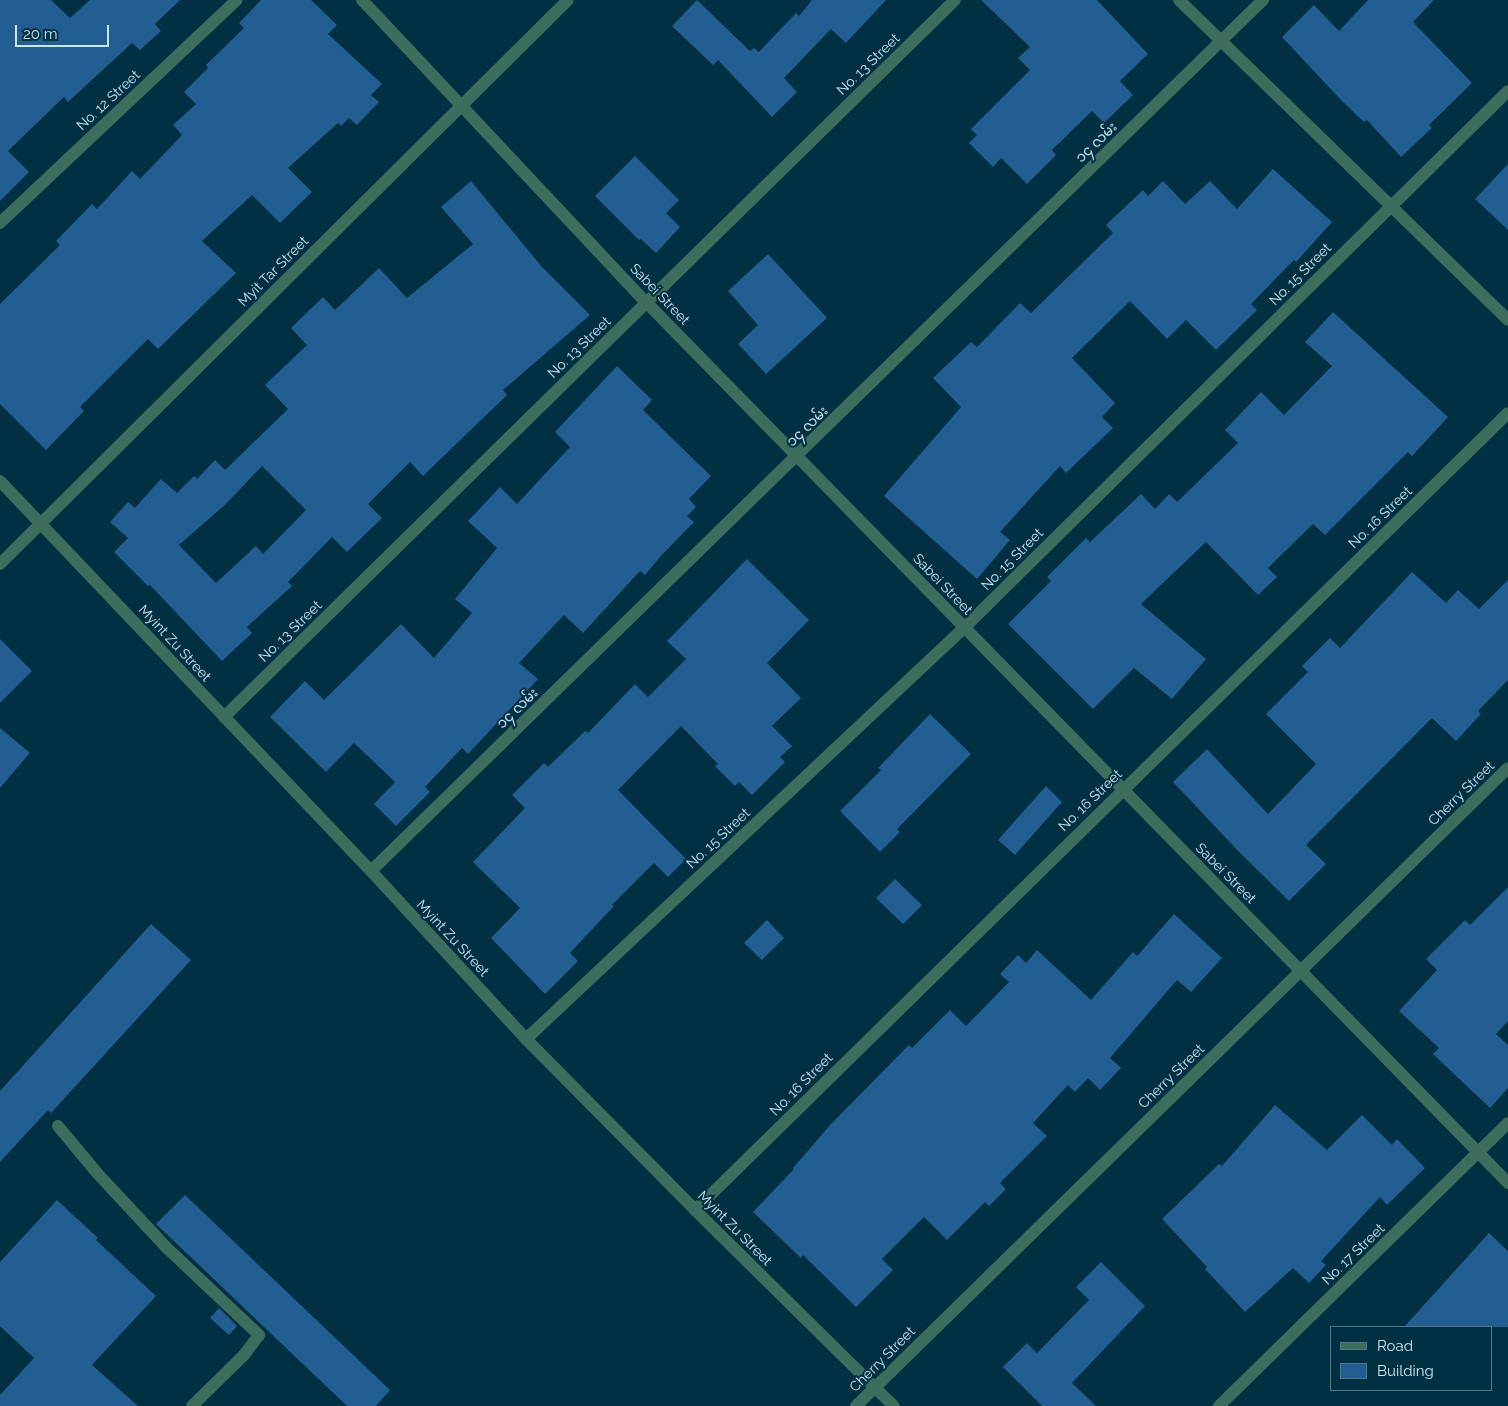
<!DOCTYPE html>
<meta charset="utf-8">
<style>
body{margin:0}
#map{position:relative;width:1508px;height:1406px;overflow:hidden;background:#003042;font-family:Raleway,"Noto Sans Myanmar",sans-serif}
div>[style]{position:absolute}
[style*='--x']{left:calc(var(--x)*1px);top:calc(var(--y)*1px);width:calc(var(--w)*1px);rotate:calc(var(--a)*1deg)}
.building>*{inset:0;background:#235e93}
.lane>*{height:12px;margin:-6px;padding:0 6px;transform-origin:6px;border-radius:6px;background:#3d6d5c}
.street>*{height:12px;margin:-6px;padding:0 6px;transform-origin:6px;border-radius:6px;background:#3d6d5c}
span{translate:-50% -50%;white-space:nowrap;text-align:center;line-height:1.15;-webkit-text-stroke:4px #003042;paint-order:stroke}
.street-label{font-size:14px;color:#c7e5f3}
.legend{position:absolute;left:1330px;top:1326px;width:162px;height:65px;box-sizing:border-box;background:#003042;border:1px solid #507889;margin:0;padding:6px 9px;list-style:none;font-size:15px;color:#c7e5f3}
.legend li{display:flex;align-items:center;gap:10px;height:25px}
.legend b{width:25px;border:1px solid #507889}
.scale{position:absolute;left:15px;top:25px;width:94px;height:22px;box-sizing:border-box;border:2px solid #c7e5f3;border-top:0;padding-left:6px;font-size:15px;line-height:18px;white-space:nowrap;color:#c7e5f3;-webkit-text-stroke:4px #003042;paint-order:stroke}
</style>
<div id="map">
<div class="building">
<div style="clip-path:polygon(0 0,51px 0,70px 18px,90px 0,180px 0,155px 24px,161px 31px,140px 50px,132px 43px,68px 102px,64px 97px,8px 151px,29px 172px,0 201px)"></div>
<div style="clip-path:polygon(261px 0,311px 0,337px 25px,328px 34px,382px 84px,371px 95px,379px 102px,357px 125px,349px 118px,341px 126px,338px 123px,288px 168px,312px 192px,280px 223px,252px 195px,202px 241px,236px 273px,158px 349px,148px 339px,80px 407px,84px 411px,46px 450px,0 404px,0 304px,60px 245px,56px 241px,92px 204px,97px 209px,132px 171px,140px 179px,182px 135px,173px 125px,196px 104px,184px 92px,208px 68px,206px 65px,244px 28px,239px 23px)"></div>
<div style="clip-path:polygon(697px 0,750px 51px,754px 48px,759px 52px,796px 13px,799px 16px,812px 0,886px 0,846px 43px,831px 29px,784px 78px,797px 92px,772px 117px,718px 60px,713px 65px,672px 26px)"></div>
<div style="clip-path:polygon(981px 0,1097px 0,1148px 54px,1120px 81px,1133px 95px,1104px 123px,1092px 111px,1052px 150px,1056px 155px,1027px 184px,1001px 158px,993px 167px,969px 143px,977px 135px,971px 129px,1030px 70px,1018px 58px,1030px 47px)"></div>
<div style="clip-path:polygon(1368px 0,1434px 0,1413px 22px,1472px 83px,1429px 125px,1432px 128px,1401px 157px,1367px 120px,1364px 122px,1341px 100px,1282px 37px,1314px 5px,1339px 31px)"></div>
<div style="clip-path:polygon(635px 156px,679px 200px,666px 213px,680px 227px,656px 253px,641px 239px,639px 240px,595px 196px)"></div>
<div style="clip-path:polygon(1508px 164px,1508px 230px,1475px 199px)"></div>
<div style="clip-path:polygon(1273px 169px,1332px 222px,1296px 262px,1294px 260px,1251px 304px,1257px 310px,1216px 350px,1186px 320px,1167px 339px,1130px 301px,1072px 358px,1115px 403px,1102px 417px,1113px 428px,1066px 473px,1060px 466px,1000px 532px,1010px 540px,977px 579px,884px 496px,961px 407px,933px 378px,971px 342px,977px 347px,1020px 303px,1031px 313px,1113px 233px,1106px 225px,1143px 190px,1148px 196px,1163px 181px,1185px 204px,1210px 181px,1237px 209px)"></div>
<div style="clip-path:polygon(evenodd,471px 181px,542px 267px,590px 315px,503px 390px,507px 395px,423px 476px,410px 462px,368px 504px,382px 518px,347px 552px,332px 537px,288px 582px,292px 586px,247px 627px,252px 633px,222px 661px,150px 585px,148px 586px,114px 552px,128px 538px,110px 522px,128px 502px,135px 508px,161px 479px,177px 493px,194px 476px,197px 479px,215px 460px,225px 470px,288px 409px,265px 385px,307px 345px,291px 328px,323px 297px,335px 310px,379px 268px,407px 298px,473px 244px,441px 207px,471px 181px,262px 466px,306px 510px,263px 554px,256px 546px,216px 583px,179px 545px,226px 504px,262px 466px)"></div>
<div style="clip-path:polygon(768px 254px,827px 318px,766px 374px,738px 344px,758px 325px,728px 291px)"></div>
<div style="clip-path:polygon(1333px 312px,1448px 417px,1412px 456px,1408px 452px,1325px 535px,1313px 524px,1268px 568px,1277px 577px,1258px 595px,1206px 542px,1141px 604px,1206px 659px,1172px 699px,1134px 668px,1093px 709px,1008px 624px,1051px 581px,1047px 577px,1086px 538px,1090px 542px,1141px 494px,1155px 509px,1169px 494px,1177px 502px,1238px 443px,1225px 430px,1261px 392px,1284px 415px,1332px 366px,1305px 342px)"></div>
<div style="clip-path:polygon(617px 366px,652px 400px,643px 410px,711px 476px,689px 499px,696px 507px,687px 516px,694px 522px,661px 556px,645px 575px,640px 571px,583px 633px,564px 615px,519px 663px,538px 679px,468px 754px,462px 748px,425px 787px,430px 792px,396px 826px,374px 804px,395px 782px,354px 743px,326px 772px,270px 717px,305px 681px,324px 700px,401px 624px,434px 658px,472px 613px,455px 599px,497px 548px,468px 521px,500px 487px,517px 504px,570px 447px,555px 432px)"></div>
<div style="clip-path:polygon(747px 559px,809px 620px,767px 663px,801px 698px,772px 726px,792px 746px,780px 757px,785px 762px,752px 795px,739px 782px,735px 786px,715px 766px,718px 764px,681px 726px,618px 790px,686px 859px,668px 877px,654px 863px,612px 905px,614px 906px,570px 953px,578px 961px,545px 994px,491px 938px,520px 908px,473px 862px,525px 808px,512px 795px,544px 763px,548px 767px,585px 731px,588px 733px,635px 684px,648px 697px,686px 659px,667px 641px)"></div>
<div style="clip-path:polygon(1412px 572px,1446px 603px,1458px 590px,1479px 609px,1508px 580px,1508px 680px,1478px 711px,1481px 714px,1456px 741px,1432px 718px,1306px 845px,1326px 864px,1289px 901px,1241px 854px,1173px 782px,1207px 749px,1268px 814px,1316px 764px,1266px 714px,1308px 672px,1302px 666px,1330px 638px,1340px 648px)"></div>
<div style="clip-path:polygon(0 639px,32px 671px,0 703px)"></div>
<div style="clip-path:polygon(930px 714px,971px 754px,897px 829px,900px 832px,880px 852px,840px 811px,881px 770px,878px 768px)"></div>
<div style="clip-path:polygon(0 728px,30px 753px,0 788px)"></div>
<div style="clip-path:polygon(1046px 786px,1062px 802px,1015px 855px,998px 840px)"></div>
<div style="clip-path:polygon(895px 879px,922px 905px,903px 924px,876px 898px)"></div>
<div style="clip-path:polygon(1508px 887px,1508px 1021px,1496px 1034px,1508px 1045px,1508px 1088px,1490px 1108px,1433px 1054px,1439px 1048px,1399px 1011px,1437px 970px,1426px 959px,1465px 920px,1470px 925px)"></div>
<div style="clip-path:polygon(1174px 914px,1222px 958px,1191px 992px,1177px 980px,1110px 1058px,1121px 1068px,1100px 1090px,1088px 1078px,1075px 1092px,1068px 1085px,1033px 1123px,1047px 1136px,1000px 1183px,1006px 1189px,989px 1206px,985px 1202px,947px 1240px,924px 1217px,882px 1259px,893px 1270px,856px 1307px,803px 1255px,801px 1258px,753px 1212px,794px 1169px,793px 1168px,831px 1124px,909px 1045px,912px 1048px,950px 1010px,966px 1026px,1009px 982px,1000px 974px,1018px 955px,1026px 963px,1037px 950px,1091px 1000px,1133px 952px,1137px 956px)"></div>
<div style="clip-path:polygon(767px 920px,784px 938px,762px 960px,744px 943px)"></div>
<div style="clip-path:polygon(151px 924px,191px 960px,51px 1113px,48px 1110px,0 1162px,0 1091px)"></div>
<div style="clip-path:polygon(1275px 1105px,1327px 1150px,1362px 1115px,1392px 1145px,1397px 1139px,1425px 1168px,1387px 1205px,1380px 1197px,1321px 1261px,1326px 1265px,1309px 1283px,1293px 1268px,1245px 1312px,1205px 1269px,1207px 1267px,1162px 1219px,1219px 1164px,1222px 1166px)"></div>
<div style="clip-path:polygon(185px 1195px,390px 1390px,376px 1406px,347px 1406px,156px 1224px)"></div>
<div style="clip-path:polygon(57px 1200px,98px 1238px,96px 1240px,156px 1296px,92px 1365px,138px 1406px,0 1406px,0 1395px,34px 1358px,0 1326px,0 1262px)"></div>
<div style="clip-path:polygon(1489px 1233px,1508px 1251px,1508px 1327px,1404px 1327px)"></div>
<div style="clip-path:polygon(1101px 1262px,1145px 1306px,1072px 1383px,1096px 1406px,1042px 1406px,1003px 1367px,1027px 1343px,1037px 1353px,1089px 1300px,1076px 1287px)"></div>
<div style="clip-path:polygon(219px 1308px,237px 1326px,229px 1335px,210px 1318px)"></div>
</div>
<div class="lane">
<div style="--x:58;--y:1126;--w:61;--a:50.3"></div>
<div style="--x:97;--y:1173;--w:103;--a:47"></div>
<div style="--x:167;--y:1248;--w:127;--a:43.4"></div>
<div style="--x:259;--y:1335;--w:26;--a:127"></div>
<div style="--x:243;--y:1356;--w:71;--a:135.6"></div>
</div>
<div class="street">
<div style="--x:362;--y:0;--w:415;--a:46.8"></div>
<div style="--x:646;--y:302;--w:1233;--a:45.62"></div>
<div style="--x:1179;--y:0;--w:459;--a:44.2"></div>
<div style="--x:0;--y:223;--w:325;--a:-43.3"></div>
<div style="--x:0;--y:481;--w:538;--a:46.43"></div>
<div style="--x:371;--y:871;--w:229;--a:47.3"></div>
<div style="--x:526;--y:1039;--w:240;--a:45.3"></div>
<div style="--x:695;--y:1210;--w:279;--a:44.6"></div>
<div style="--x:0;--y:564;--w:800;--a:-44.8"></div>
<div style="--x:224;--y:717;--w:1024;--a:-44.45"></div>
<div style="--x:371;--y:871;--w:1247;--a:-44.32"></div>
<div style="--x:526;--y:1039;--w:601;--a:-43.18"></div>
<div style="--x:964;--y:628;--w:764;--a:-44.63"></div>
<div style="--x:695;--y:1210;--w:1138;--a:-44.43"></div>
<div style="--x:856;--y:1406;--w:912;--a:-44.38"></div>
<div style="--x:1219;--y:1406;--w:404;--a:-44.4"></div>
</div>
<div class="street-label">
<span style="left:868px;top:64px;rotate:-44deg">No. 13 Street</span>
<span style="left:108px;top:100px;rotate:-43deg">No. 12 Street</span>
<span style="left:1096px;top:142px;rotate:-44deg">၁၄ လမ်း</span>
<span style="left:273px;top:271px;rotate:-45deg">Myit Tar Street</span>
<span style="left:1300px;top:274px;rotate:-45deg">No. 15 Street</span>
<span style="left:660px;top:294px;rotate:46deg">Sabei Street</span>
<span style="left:579px;top:347px;rotate:-44deg">No. 13 Street</span>
<span style="left:807px;top:426px;rotate:-44deg">၁၄ လမ်း</span>
<span style="left:1380px;top:517px;rotate:-44deg">No. 16 Street</span>
<span style="left:1012px;top:559px;rotate:-45deg">No. 15 Street</span>
<span style="left:943px;top:584px;rotate:46deg">Sabei Street</span>
<span style="left:290px;top:631px;rotate:-44deg">No. 13 Street</span>
<span style="left:175px;top:643px;rotate:47deg">Myint Zu Street</span>
<span style="left:517px;top:708px;rotate:-44deg">၁၄ လမ်း</span>
<span style="left:1461px;top:793px;rotate:-44deg">Cherry Street</span>
<span style="left:1090px;top:800px;rotate:-44deg">No. 16 Street</span>
<span style="left:718px;top:838px;rotate:-43deg">No. 15 Street</span>
<span style="left:1226px;top:873px;rotate:45deg">Sabei Street</span>
<span style="left:453px;top:938px;rotate:47deg">Myint Zu Street</span>
<span style="left:1171px;top:1076px;rotate:-44deg">Cherry Street</span>
<span style="left:801px;top:1084px;rotate:-45deg">No. 16 Street</span>
<span style="left:735px;top:1228px;rotate:45deg">Myint Zu Street</span>
<span style="left:1353px;top:1254px;rotate:-44deg">No. 17 Street</span>
<span style="left:882px;top:1359px;rotate:-45deg">Cherry Street</span>
</div>
<ul class="legend">
<li><b style="height:6px;background:#3d6d5c"></b>Road</li>
<li><b style="height:14px;background:#235e93"></b>Building</li>
</ul>
<div class="scale">20 m</div>
</div>
